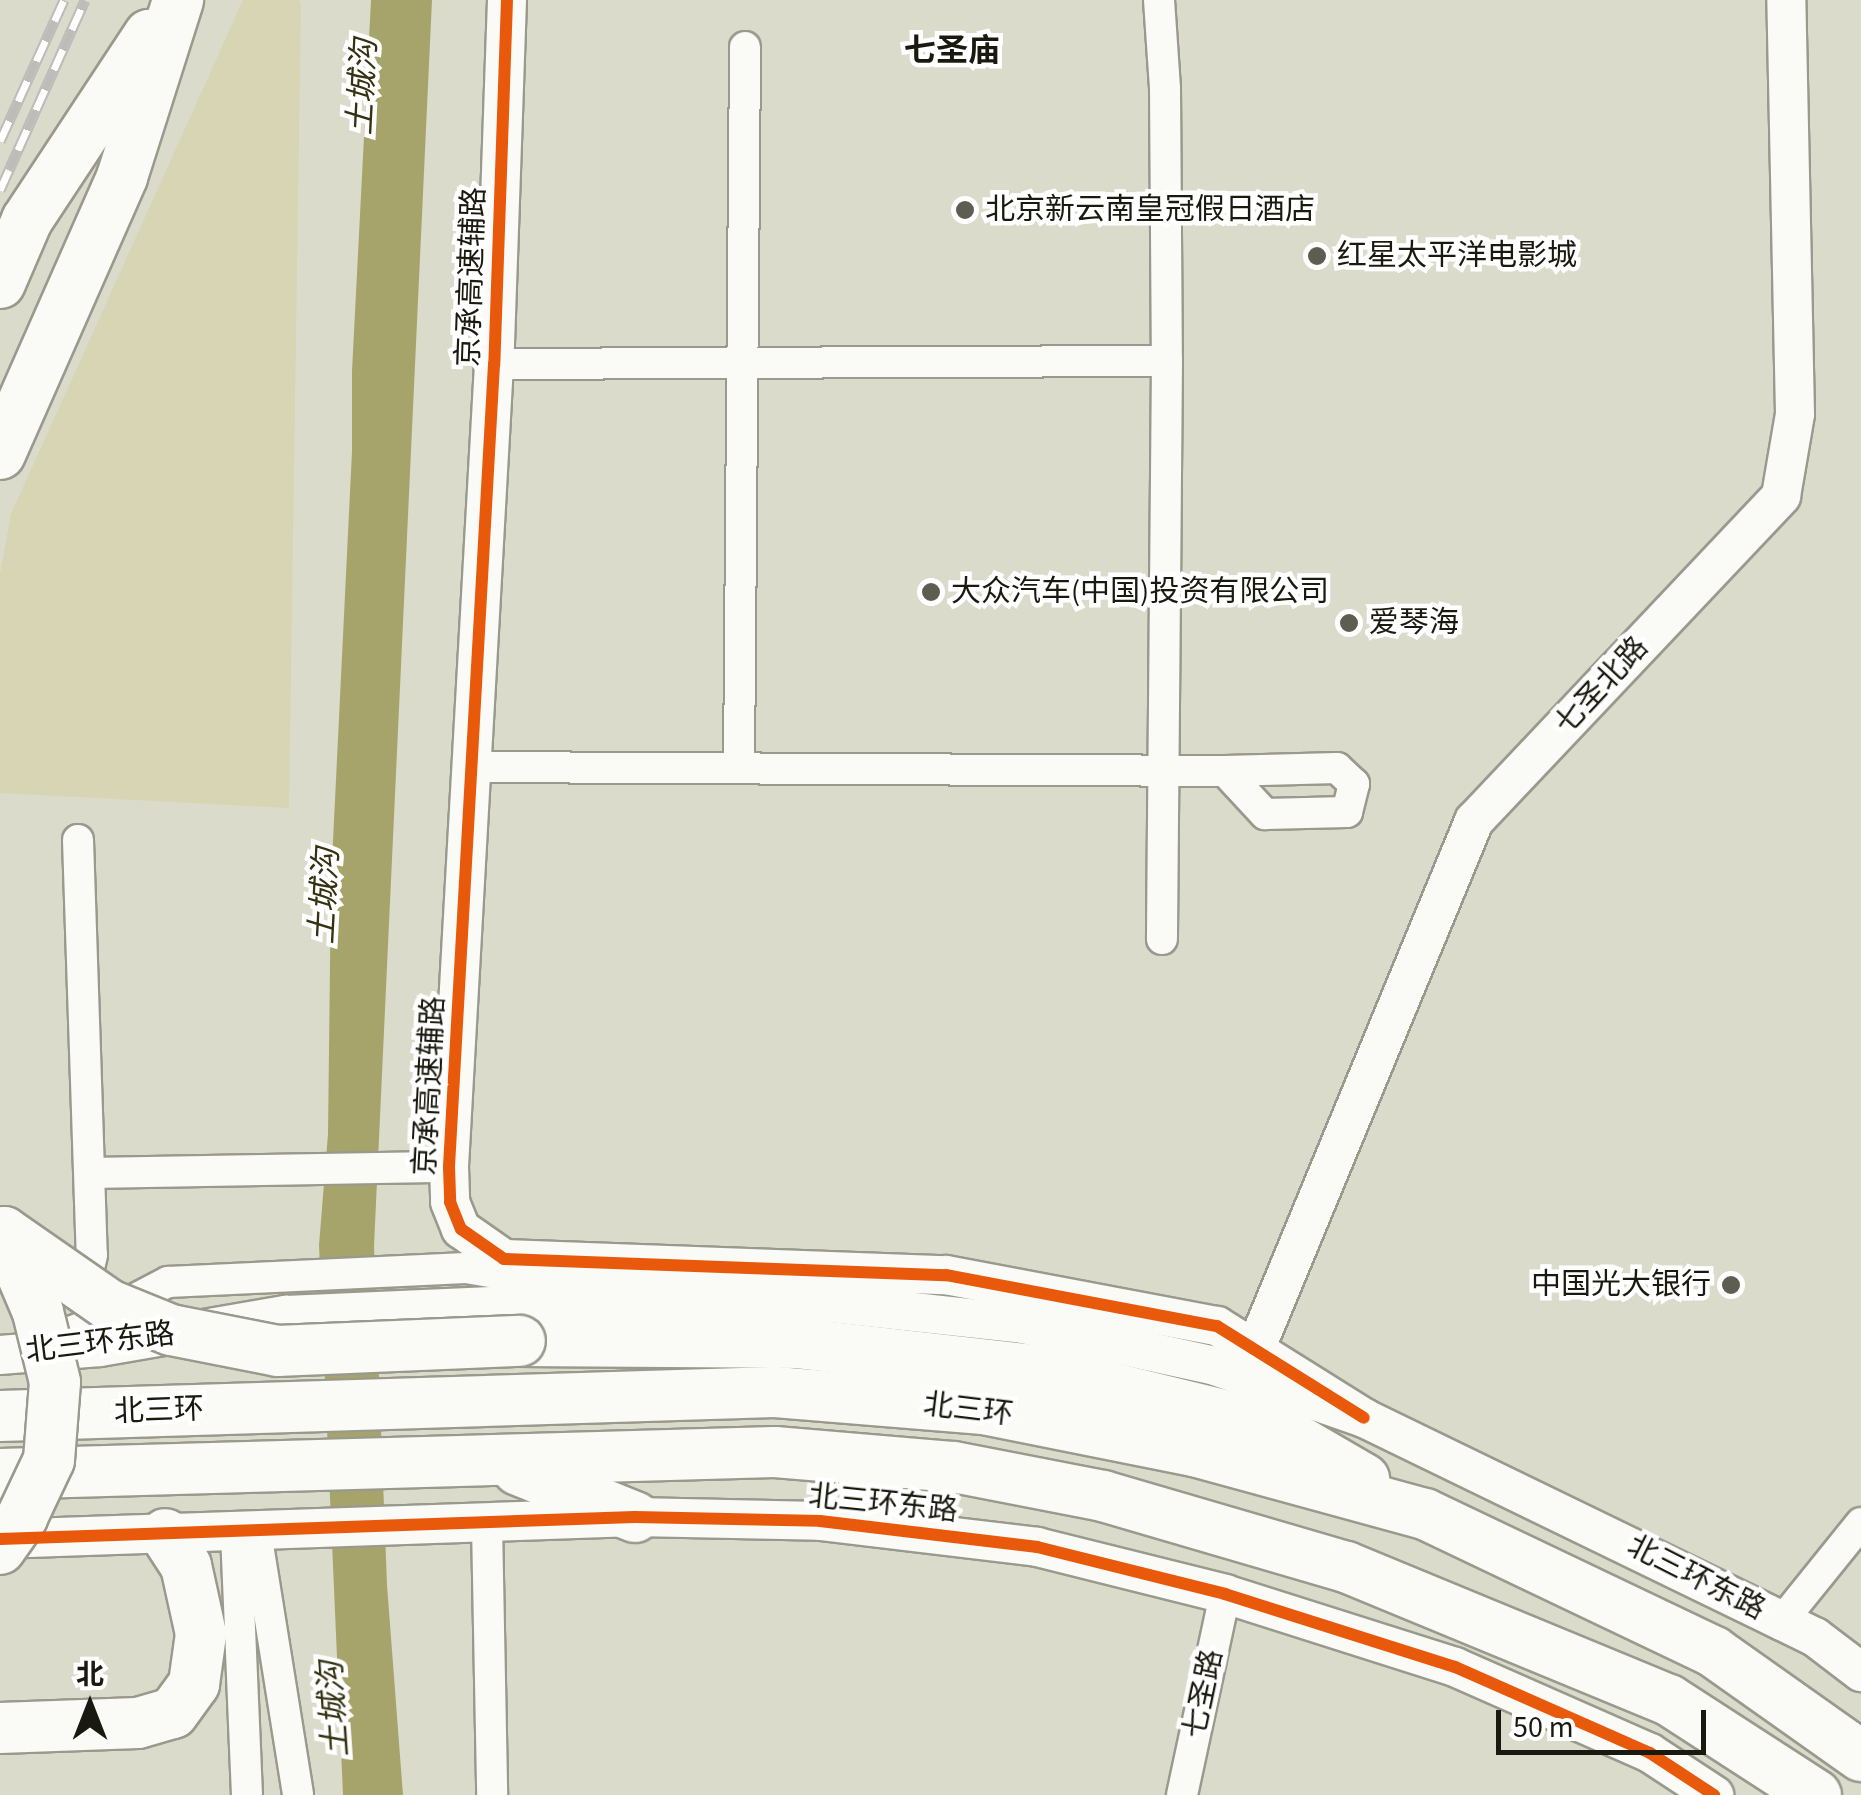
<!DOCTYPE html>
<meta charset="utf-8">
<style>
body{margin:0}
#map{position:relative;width:1861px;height:1795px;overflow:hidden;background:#dbdbcb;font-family:"Source Sans 3","Noto Sans SC",sans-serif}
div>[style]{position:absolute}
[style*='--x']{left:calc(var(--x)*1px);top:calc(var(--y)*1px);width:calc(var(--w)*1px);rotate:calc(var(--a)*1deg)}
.green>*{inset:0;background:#d7d5b3}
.water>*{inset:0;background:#a7a46b}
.roads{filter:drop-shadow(2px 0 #9a998d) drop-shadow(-2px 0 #9a998d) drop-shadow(0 2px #9a998d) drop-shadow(0 -2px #9a998d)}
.minor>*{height:30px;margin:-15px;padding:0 15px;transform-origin:15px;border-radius:15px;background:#fafaf7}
.tertiary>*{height:38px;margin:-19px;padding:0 19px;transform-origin:19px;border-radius:19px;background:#fafaf7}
.trunk>*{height:50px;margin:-25px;padding:0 25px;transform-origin:25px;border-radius:25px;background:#fafaf7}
.rail>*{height:11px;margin-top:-5.5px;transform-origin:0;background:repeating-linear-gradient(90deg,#fff 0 22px,#bdbcb8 0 44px);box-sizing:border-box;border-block:2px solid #bdbcb8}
.bridges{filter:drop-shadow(2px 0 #9a998d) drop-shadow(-2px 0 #9a998d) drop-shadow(0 2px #9a998d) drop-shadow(0 -2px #9a998d)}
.trunk-bridge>*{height:50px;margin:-25px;padding:0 25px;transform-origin:25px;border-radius:25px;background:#fafaf7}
.cycleway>*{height:12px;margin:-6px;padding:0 6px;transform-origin:6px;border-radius:6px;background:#e8590c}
.dots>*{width:28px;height:28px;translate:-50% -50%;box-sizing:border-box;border:5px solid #fff;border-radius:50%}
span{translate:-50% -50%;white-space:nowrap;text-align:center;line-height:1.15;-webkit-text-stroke:9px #fff;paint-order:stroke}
.poi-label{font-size:30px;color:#1a190f}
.left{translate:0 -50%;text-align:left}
.right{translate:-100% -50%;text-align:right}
.street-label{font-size:30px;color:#1a190f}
.neighbourhood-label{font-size:32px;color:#1a190f;font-weight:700}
.water-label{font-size:32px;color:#343211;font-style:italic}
.north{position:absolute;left:40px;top:1655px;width:100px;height:100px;-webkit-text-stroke:8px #fff;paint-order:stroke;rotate:0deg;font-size:28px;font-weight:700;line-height:40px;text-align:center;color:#1a190f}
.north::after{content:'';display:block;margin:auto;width:35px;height:45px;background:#1a190f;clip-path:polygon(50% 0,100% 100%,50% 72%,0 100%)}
.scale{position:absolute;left:1496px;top:1710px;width:210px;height:45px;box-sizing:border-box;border:5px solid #1a190f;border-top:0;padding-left:12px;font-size:30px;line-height:35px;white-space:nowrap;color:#1a190f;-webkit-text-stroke:8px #fff;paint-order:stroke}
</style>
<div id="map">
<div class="green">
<div style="clip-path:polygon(243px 0,299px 0,301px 4px,289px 808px,0 793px,0 574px,11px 514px)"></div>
</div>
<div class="water">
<div style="clip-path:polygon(371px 0,432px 0,374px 1246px,387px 1585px,403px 1795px,343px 1795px,319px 1245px,328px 1134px,331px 882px,352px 451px,352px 371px)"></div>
</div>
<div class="roads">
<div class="minor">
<div style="--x:1159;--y:0;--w:89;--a:86.1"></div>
<div style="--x:1165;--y:89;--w:272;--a:89.6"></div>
<div style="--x:1167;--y:361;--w:578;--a:90.5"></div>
<div style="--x:494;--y:364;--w:673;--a:-0.26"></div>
<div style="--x:472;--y:767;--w:753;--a:0.3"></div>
<div style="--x:1225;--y:771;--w:59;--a:47.1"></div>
<div style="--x:1265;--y:814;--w:82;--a:-1.4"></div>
<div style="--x:1347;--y:812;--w:29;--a:-76"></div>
<div style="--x:1354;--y:784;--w:23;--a:-137"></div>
<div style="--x:1337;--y:768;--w:112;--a:178.5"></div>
<div style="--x:739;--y:768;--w:721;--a:-89.52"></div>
<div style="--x:78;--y:840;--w:415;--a:88.1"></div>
<div style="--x:92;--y:1255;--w:44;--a:103.1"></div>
<div style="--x:91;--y:1173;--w:358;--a:-1"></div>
<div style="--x:37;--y:1340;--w:40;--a:-14.4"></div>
<div style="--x:76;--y:1330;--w:104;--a:-27.6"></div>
<div style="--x:168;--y:1282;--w:298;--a:-2.7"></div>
<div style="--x:466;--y:1268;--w:137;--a:9.7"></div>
<div style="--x:487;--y:1524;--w:271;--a:88.9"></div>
<div style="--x:256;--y:1532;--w:266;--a:80.9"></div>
<div style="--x:236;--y:1533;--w:262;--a:87.6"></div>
<div style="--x:1782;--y:1621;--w:126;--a:-51.1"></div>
<div style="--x:1182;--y:1795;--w:206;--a:-77.9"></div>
</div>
<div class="tertiary">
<div style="--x:507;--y:0;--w:364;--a:92"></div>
<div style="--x:494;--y:364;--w:804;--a:93.21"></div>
<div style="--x:449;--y:1167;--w:35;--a:88"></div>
<div style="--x:450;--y:1202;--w:29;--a:68"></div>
<div style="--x:461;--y:1229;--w:52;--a:34.9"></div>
<div style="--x:504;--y:1259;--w:442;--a:2.1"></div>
<div style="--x:946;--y:1275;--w:276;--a:10.7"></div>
<div style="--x:1217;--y:1326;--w:173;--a:32"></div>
<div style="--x:1255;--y:1350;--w:573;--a:-67.51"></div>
<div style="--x:1474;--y:821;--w:447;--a:-46.6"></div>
<div style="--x:1781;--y:496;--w:83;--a:-80.3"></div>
<div style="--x:1795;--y:414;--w:414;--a:-91.2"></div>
<div style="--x:0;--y:1355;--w:100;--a:-4.6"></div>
<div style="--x:100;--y:1347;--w:189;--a:-9.8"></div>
<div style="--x:286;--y:1315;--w:366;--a:-2.5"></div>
<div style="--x:652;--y:1299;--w:179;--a:1.3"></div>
<div style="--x:831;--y:1303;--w:193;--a:6.2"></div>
<div style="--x:1023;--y:1324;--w:197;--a:12.3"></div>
<div style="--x:1215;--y:1366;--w:158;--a:19.2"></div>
<div style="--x:1364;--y:1418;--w:465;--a:25.9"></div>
<div style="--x:1782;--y:1621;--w:37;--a:26"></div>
<div style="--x:1815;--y:1637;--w:58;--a:37.3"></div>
<div style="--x:0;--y:1539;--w:635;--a:-1.98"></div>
<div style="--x:635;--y:1517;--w:185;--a:1.2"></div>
<div style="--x:820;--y:1521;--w:219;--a:6.8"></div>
<div style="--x:1037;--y:1547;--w:194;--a:14"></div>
<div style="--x:1225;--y:1594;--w:241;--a:17.6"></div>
<div style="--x:1455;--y:1667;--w:213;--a:23.8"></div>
<div style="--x:1650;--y:1753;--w:77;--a:33.3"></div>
</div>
<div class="trunk">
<div style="--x:0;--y:283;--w:69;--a:-66.8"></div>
<div style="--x:27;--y:220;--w:222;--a:-56.6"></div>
<div style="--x:0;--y:454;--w:303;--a:-66.2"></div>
<div style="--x:122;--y:177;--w:186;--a:-72.4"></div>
<div style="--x:520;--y:1341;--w:276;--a:0.4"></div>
<div style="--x:796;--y:1343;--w:249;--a:6.5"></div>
<div style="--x:1043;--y:1371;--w:240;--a:13.7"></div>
<div style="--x:1276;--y:1428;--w:102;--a:30.1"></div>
<div style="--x:0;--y:1416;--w:775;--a:-1.77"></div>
<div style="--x:775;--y:1392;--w:209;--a:4.7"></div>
<div style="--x:983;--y:1409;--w:215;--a:11.3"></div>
<div style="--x:1194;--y:1451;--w:239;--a:15.3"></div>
<div style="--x:1425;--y:1514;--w:320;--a:25.5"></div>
<div style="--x:1714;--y:1652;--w:180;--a:35.3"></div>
<div style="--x:518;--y:1470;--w:126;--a:21.9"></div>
<div style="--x:0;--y:1474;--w:775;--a:-1.63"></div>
<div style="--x:775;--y:1452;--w:180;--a:4.8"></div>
<div style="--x:954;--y:1467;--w:152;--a:11"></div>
<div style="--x:1103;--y:1496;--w:253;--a:16.3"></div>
<div style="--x:1346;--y:1567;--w:349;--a:22.4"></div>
<div style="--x:1669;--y:1700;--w:175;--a:32.9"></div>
<div style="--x:0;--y:1728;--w:138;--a:-2.1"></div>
<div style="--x:138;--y:1723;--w:36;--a:-16"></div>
<div style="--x:173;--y:1713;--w:36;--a:-54"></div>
<div style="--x:194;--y:1684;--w:50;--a:-82"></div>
<div style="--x:201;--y:1634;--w:70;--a:-102.4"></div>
<div style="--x:186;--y:1566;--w:38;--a:-123"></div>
</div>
</div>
<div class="rail">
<div style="--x:0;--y:141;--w:155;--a:-65.6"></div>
<div style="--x:0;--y:190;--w:208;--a:-65.9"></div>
</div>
<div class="bridges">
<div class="trunk-bridge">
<div style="--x:4;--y:1232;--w:128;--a:34.8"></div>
<div style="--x:109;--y:1305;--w:67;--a:22"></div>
<div style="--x:171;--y:1330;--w:109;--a:11.1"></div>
<div style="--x:278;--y:1351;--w:242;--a:-2.4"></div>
<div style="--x:0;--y:1549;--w:39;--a:-55"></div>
<div style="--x:22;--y:1517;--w:63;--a:-64.7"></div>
<div style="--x:49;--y:1460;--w:78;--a:-85.6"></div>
<div style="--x:55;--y:1382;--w:72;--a:-103.7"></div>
<div style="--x:38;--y:1312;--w:87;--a:-113"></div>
</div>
</div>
<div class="cycleway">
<div style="--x:507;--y:0;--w:364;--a:92"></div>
<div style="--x:494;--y:364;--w:804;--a:93.21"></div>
<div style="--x:449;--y:1167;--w:35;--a:88"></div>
<div style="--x:450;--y:1202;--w:29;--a:68"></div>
<div style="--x:461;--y:1229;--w:52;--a:34.9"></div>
<div style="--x:504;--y:1259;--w:442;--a:2.1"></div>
<div style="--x:946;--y:1275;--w:276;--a:10.7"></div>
<div style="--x:1217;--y:1326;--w:173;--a:32"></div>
<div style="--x:0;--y:1539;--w:635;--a:-1.98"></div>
<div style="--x:635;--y:1517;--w:185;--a:1.2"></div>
<div style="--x:820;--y:1521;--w:219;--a:6.8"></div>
<div style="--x:1037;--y:1547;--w:194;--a:14"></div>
<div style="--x:1225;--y:1594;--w:241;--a:17.6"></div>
<div style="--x:1455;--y:1667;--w:213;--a:23.8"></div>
<div style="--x:1650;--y:1753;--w:77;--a:33.3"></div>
</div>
<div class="dots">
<div style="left:965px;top:210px;background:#5e5d51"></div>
<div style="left:1317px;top:256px;background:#5e5d51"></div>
<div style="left:931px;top:592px;background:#5e5d51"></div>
<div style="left:1349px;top:623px;background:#5e5d51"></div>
<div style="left:1731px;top:1285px;background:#5e5d51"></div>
</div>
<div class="poi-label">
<span class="left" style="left:985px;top:210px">北京新云南皇冠假日酒店</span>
<span class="left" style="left:1337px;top:256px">红星太平洋电影城</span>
<span class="left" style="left:951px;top:592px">大众汽车(中国)投资有限公司</span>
<span class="left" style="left:1369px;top:623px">爱琴海</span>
<span class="right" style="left:1711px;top:1285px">中国光大银行</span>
</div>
<div class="street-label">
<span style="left:472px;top:277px;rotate:-88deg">京承高速辅路</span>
<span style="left:1602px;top:686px;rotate:-47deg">七圣北路</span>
<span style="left:430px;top:1086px;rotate:-87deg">京承高速辅路</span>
<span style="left:100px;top:1343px;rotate:-7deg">北三环东路</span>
<span style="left:968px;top:1410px;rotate:7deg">北三环</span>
<span style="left:159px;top:1411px;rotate:-2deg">北三环</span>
<span style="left:883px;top:1504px;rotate:6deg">北三环东路</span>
<span style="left:1696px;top:1578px;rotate:27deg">北三环东路</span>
<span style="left:1204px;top:1694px;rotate:-78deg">七圣路</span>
</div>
<div class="neighbourhood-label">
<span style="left:952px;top:51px">七圣庙</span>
</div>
<div class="water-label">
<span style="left:363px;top:87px;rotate:-87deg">土城沟</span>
<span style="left:325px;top:896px;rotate:-87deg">土城沟</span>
<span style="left:334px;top:1709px;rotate:-94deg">土城沟</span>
</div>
<div class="north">北</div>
<div class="scale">50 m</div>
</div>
